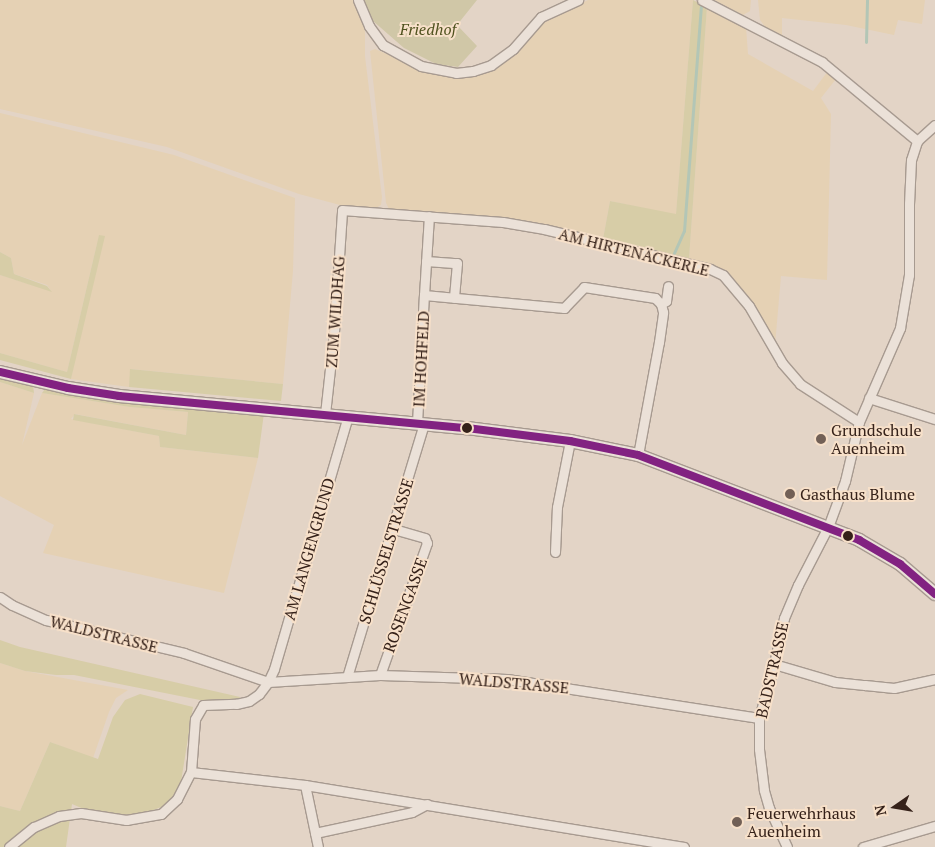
<!DOCTYPE html>
<meta charset="utf-8">
<style>
body{margin:0}
#map{position:relative;width:935px;height:847px;overflow:hidden;background:#e3d4c6;font-family:"PT Serif",serif}
div>[style]{position:absolute}
[style*='--x']{left:calc(var(--x)*1px);top:calc(var(--y)*1px);width:calc(var(--w)*1px);rotate:calc(var(--a)*1deg)}
.farmland>*{inset:0;background:#e5d1b4}
.green>*{inset:0;background:#d7cda7}
.cemetery>*{inset:0;background:#d0c7a7}
.stream>*{height:3px;margin:-1.5px;padding:0 1.5px;transform-origin:1.5px;border-radius:1.5px;background:#b3c6b6}
.roads{filter:drop-shadow(1px 0 #a79a90) drop-shadow(-1px 0 #a79a90) drop-shadow(0 1px #a79a90) drop-shadow(0 -1px #a79a90)}
.street>*{height:9px;margin:-4.5px;padding:0 4.5px;transform-origin:4.5px;border-radius:4.5px;background:#ebe1d8}
.secondary>*{height:12px;margin:-6px;padding:0 6px;transform-origin:6px;border-radius:6px;background:#ebe1d8}
.bus-1>*{height:8px;margin:-4px;padding:0 4px;transform-origin:4px;border-radius:4px;background:#822281}
.dots>*{width:14px;height:14px;translate:-50% -50%;box-sizing:border-box;border:2px solid #f7e0c9;border-radius:50%}
span{translate:-50% -50%;white-space:nowrap;text-align:center;line-height:1.15;-webkit-text-stroke:4px #f7e0c9;paint-order:stroke}
.park-label{font-size:16px;color:#50521f;font-style:italic}
.street-label{font-size:16px;color:#352119}
.poi-label{font-size:16px;color:#352119}
.left{translate:0 -50%;text-align:left}
.north{position:absolute;left:870px;top:782px;width:50px;height:50px;-webkit-text-stroke:4px #f7e0c9;paint-order:stroke;rotate:257deg;font-size:14px;font-weight:700;line-height:20px;text-align:center;color:#352119}
.north::after{content:'';display:block;margin:auto;width:18px;height:22px;background:#352119;clip-path:polygon(50% 0,100% 100%,50% 72%,0 100%)}
</style>
<div id="map">
<div class="farmland">
<div style="clip-path:polygon(0 0,354px 0,362px 19px,365px 32px,365px 56px,382px 197px,381px 205px,371px 211px,340px 205px,299px 194px,167px 147px,0 109px)"></div>
<div style="clip-path:polygon(588px 0,693px 0,676px 215px,610px 201px,603px 239px,389px 209px,386px 203px,370px 51px,375px 49px,427px 71px,455px 77px,469px 76px,492px 68px,504px 61px,538px 26px)"></div>
<div style="clip-path:polygon(714px 0,751px 0,750px 11px,743px 15px)"></div>
<div style="clip-path:polygon(758px 0,925px 0,922px 24px,898px 20px,894px 35px,846px 25px,782px 18px,782px 38px,766px 28px,760px 20px)"></div>
<div style="clip-path:polygon(707px 7px,746px 27px,748px 54px,813px 91px,828px 71px,836px 79px,821px 98px,831px 114px,827px 280px,781px 276px,775px 345px,752px 305px,712px 267px,689px 259px)"></div>
<div style="clip-path:polygon(0 113px,174px 155px,295px 198px,293px 271px,283px 384px,131px 369px,129px 387px,71px 379px,99px 235px,67px 372px,0 353px,0 275px,51px 291px,47px 285px,14px 274px,11px 258px,0 252px)"></div>
<div style="clip-path:polygon(0 382px,34px 393px,22px 445px,42px 393px,130px 407px,188px 412px,186px 435px,75px 414px,71px 419px,159px 436px,160px 447px,258px 458px,224px 593px,43px 553px,54px 525px,0 496px)"></div>
<div style="clip-path:polygon(0 663px,25px 671px,128px 690px,116px 698px,109px 712px,93px 758px,50px 742px,20px 811px,0 806px)"></div>
</div>
<div class="green">
<div style="clip-path:polygon(693px 0,707px 7px,689px 259px,603px 239px,610px 201px,676px 214px)"></div>
<div style="clip-path:polygon(99px 235px,105px 236px,71px 379px,0 360px,0 353px,67px 372px)"></div>
<div style="clip-path:polygon(0 252px,11px 258px,14px 274px,47px 286px,52px 292px,0 275px)"></div>
<div style="clip-path:polygon(130px 369px,283px 384px,281px 401px,129px 387px)"></div>
<div style="clip-path:polygon(0 376px,33px 385px,34px 393px,0 382px)"></div>
<div style="clip-path:polygon(45px 389px,264px 413px,258px 458px,160px 447px,159px 436px,73px 420px,74px 414px,186px 435px,188px 412px,130px 407px,42px 393px)"></div>
<div style="clip-path:polygon(0 640px,20px 647px,240px 697px,239px 700px,205px 701px,74px 675px,56px 675px,25px 671px,0 663px)"></div>
<div style="clip-path:polygon(140px 694px,193px 707px,180px 788px,164px 806px,143px 814px,119px 816px,91px 812px,72px 804px,66px 847px,0 847px,0 806px,20px 811px,50px 742px,98px 759px,113px 717px,125px 700px)"></div>
</div>
<div class="cemetery">
<div style="clip-path:polygon(364px 0,477px 0,457px 25px,477px 46px,458px 67px,436px 64px,404px 48px,373px 21px)"></div>
</div>
<div class="stream">
<div style="--x:866;--y:42;--w:42;--a:-88.6"></div>
<div style="--x:674;--y:253;--w:24;--a:-66"></div>
<div style="--x:684;--y:231;--w:225;--a:-85.7"></div>
</div>
<div class="roads">
<div class="street">
<div style="--x:358;--y:0;--w:28;--a:67"></div>
<div style="--x:369;--y:26;--w:24;--a:54"></div>
<div style="--x:383;--y:45;--w:43;--a:28.9"></div>
<div style="--x:421;--y:66;--w:36;--a:11"></div>
<div style="--x:456;--y:73;--w:17;--a:-7"></div>
<div style="--x:473;--y:71;--w:19;--a:-18"></div>
<div style="--x:491;--y:65;--w:27;--a:-36"></div>
<div style="--x:513;--y:49;--w:43;--a:-48.8"></div>
<div style="--x:541;--y:17;--w:41;--a:-24.7"></div>
<div style="--x:702;--y:0;--w:135;--a:27.3"></div>
<div style="--x:822;--y:62;--w:124;--a:39.7"></div>
<div style="--x:426;--y:261;--w:31;--a:4"></div>
<div style="--x:457;--y:263;--w:35;--a:95"></div>
<div style="--x:424;--y:295;--w:79;--a:-86.4"></div>
<div style="--x:869;--y:398;--w:69;--a:17.7"></div>
<div style="--x:325;--y:414;--w:82;--a:-83.7"></div>
<div style="--x:334;--y:332;--w:122;--a:-86.2"></div>
<div style="--x:342;--y:210;--w:161;--a:4.3"></div>
<div style="--x:503;--y:222;--w:42;--a:9.7"></div>
<div style="--x:544;--y:229;--w:171;--a:13.5"></div>
<div style="--x:710;--y:269;--w:14;--a:25"></div>
<div style="--x:723;--y:275;--w:40;--a:50"></div>
<div style="--x:749;--y:306;--w:66;--a:59.9"></div>
<div style="--x:782;--y:363;--w:28;--a:49"></div>
<div style="--x:800;--y:384;--w:70;--a:32.8"></div>
<div style="--x:417;--y:423;--w:128;--a:-86.9"></div>
<div style="--x:424;--y:295;--w:141;--a:5.3"></div>
<div style="--x:564;--y:308;--w:29;--a:-46"></div>
<div style="--x:584;--y:287;--w:72;--a:8.8"></div>
<div style="--x:655;--y:298;--w:8;--a:45"></div>
<div style="--x:638;--y:455;--w:115;--a:-79.5"></div>
<div style="--x:659;--y:342;--w:30;--a:-82"></div>
<div style="--x:663;--y:312;--w:8;--a:-104"></div>
<div style="--x:661;--y:304;--w:6;--a:-31"></div>
<div style="--x:666;--y:301;--w:15;--a:-82"></div>
<div style="--x:555;--y:552;--w:45;--a:-87.5"></div>
<div style="--x:557;--y:507;--w:67;--a:-78.9"></div>
<div style="--x:0;--y:597;--w:14;--a:34"></div>
<div style="--x:12;--y:605;--w:37;--a:24"></div>
<div style="--x:46;--y:620;--w:142;--a:13.4"></div>
<div style="--x:184;--y:653;--w:89;--a:19"></div>
<div style="--x:268;--y:682;--w:14;--a:-65"></div>
<div style="--x:274;--y:669;--w:264;--a:-73.7"></div>
<div style="--x:774;--y:664;--w:64;--a:16.4"></div>
<div style="--x:835;--y:682;--w:30;--a:6"></div>
<div style="--x:865;--y:685;--w:29;--a:6"></div>
<div style="--x:894;--y:688;--w:42;--a:-12.4"></div>
<div style="--x:380;--y:675;--w:140;--a:-70.4"></div>
<div style="--x:427;--y:543;--w:5;--a:-112"></div>
<div style="--x:425;--y:538;--w:33;--a:-164"></div>
<div style="--x:347;--y:677;--w:264;--a:-73.1"></div>
<div style="--x:191;--y:772;--w:53;--a:-85.7"></div>
<div style="--x:195;--y:719;--w:16;--a:-60"></div>
<div style="--x:203;--y:705;--w:33;--a:-2"></div>
<div style="--x:236;--y:704;--w:13;--a:-13"></div>
<div style="--x:249;--y:701;--w:12;--a:-35"></div>
<div style="--x:259;--y:694;--w:15;--a:-53"></div>
<div style="--x:268;--y:682;--w:112;--a:-3.6"></div>
<div style="--x:380;--y:675;--w:127;--a:1.8"></div>
<div style="--x:507;--y:679;--w:255;--a:8.8"></div>
<div style="--x:305;--y:785;--w:63;--a:78.2"></div>
<div style="--x:315;--y:833;--w:99;--a:-12.2"></div>
<div style="--x:412;--y:812;--w:17;--a:-28"></div>
<div style="--x:9;--y:847;--w:32;--a:-39"></div>
<div style="--x:34;--y:827;--w:27;--a:-24"></div>
<div style="--x:59;--y:816;--w:22;--a:-8"></div>
<div style="--x:81;--y:813;--w:46;--a:8.8"></div>
<div style="--x:126;--y:820;--w:36;--a:-10"></div>
<div style="--x:161;--y:814;--w:22;--a:-43"></div>
<div style="--x:177;--y:799;--w:30;--a:-63"></div>
<div style="--x:191;--y:772;--w:115;--a:6.5"></div>
<div style="--x:305;--y:785;--w:384;--a:9.3"></div>
<div style="--x:787;--y:847;--w:43;--a:-114.8"></div>
<div style="--x:769;--y:808;--w:19;--a:-106"></div>
<div style="--x:764;--y:790;--w:41;--a:-97"></div>
<div style="--x:759;--y:749;--w:31;--a:-90"></div>
<div style="--x:759;--y:718;--w:56;--a:-74.5"></div>
<div style="--x:774;--y:664;--w:47;--a:-77.7"></div>
<div style="--x:784;--y:618;--w:36;--a:-67"></div>
<div style="--x:798;--y:585;--w:65;--a:-62.7"></div>
<div style="--x:828;--y:527;--w:49;--a:-69.7"></div>
<div style="--x:845;--y:481;--w:61;--a:-76.7"></div>
<div style="--x:859;--y:422;--w:103;--a:-66.4"></div>
<div style="--x:900;--y:328;--w:54;--a:-80.4"></div>
<div style="--x:909;--y:275;--w:71;--a:-90"></div>
<div style="--x:909;--y:204;--w:44;--a:-87.4"></div>
<div style="--x:911;--y:160;--w:20;--a:-72"></div>
<div style="--x:917;--y:141;--w:24;--a:-42"></div>
<div style="--x:863;--y:847;--w:75;--a:-16.3"></div>
</div>
<div class="secondary">
<div style="--x:0;--y:372;--w:70;--a:13.2"></div>
<div style="--x:68;--y:388;--w:52;--a:8.9"></div>
<div style="--x:119;--y:396;--w:349;--a:5.3"></div>
<div style="--x:467;--y:428;--w:104;--a:7.2"></div>
<div style="--x:570;--y:441;--w:69;--a:11.6"></div>
<div style="--x:638;--y:455;--w:237;--a:21"></div>
<div style="--x:859;--y:540;--w:48;--a:30.3"></div>
<div style="--x:900;--y:564;--w:46;--a:40.6"></div>
</div>
</div>
<div class="bus-1">
<div style="--x:0;--y:372;--w:70;--a:13.2"></div>
<div style="--x:68;--y:388;--w:52;--a:8.9"></div>
<div style="--x:119;--y:396;--w:349;--a:5.3"></div>
<div style="--x:467;--y:428;--w:104;--a:7.2"></div>
<div style="--x:570;--y:441;--w:69;--a:11.6"></div>
<div style="--x:638;--y:455;--w:237;--a:21"></div>
<div style="--x:859;--y:540;--w:48;--a:30.3"></div>
<div style="--x:900;--y:564;--w:46;--a:40.6"></div>
</div>
<div class="dots">
<div style="left:467px;top:428px;background:#352119"></div>
<div style="left:821px;top:439px;background:#726056"></div>
<div style="left:790px;top:494px;background:#726056"></div>
<div style="left:848px;top:536px;background:#352119"></div>
<div style="left:737px;top:822px;background:#726056"></div>
</div>
<div class="park-label">
<span style="left:428px;top:29px">Friedhof</span>
</div>
<div class="street-label">
<span style="left:634px;top:252px;rotate:14deg">AM HIRTENÄCKERLE</span>
<span style="left:335px;top:312px;rotate:-86deg">ZUM WILDHAG</span>
<span style="left:421px;top:359px;rotate:-87deg">IM HOHFELD</span>
<span style="left:309px;top:549px;rotate:-74deg">AM LANGENGRUND</span>
<span style="left:386px;top:551px;rotate:-73deg">SCHLÜSSELSTRASSE</span>
<span style="left:405px;top:605px;rotate:-70deg">ROSENGASSE</span>
<span style="left:104px;top:634px;rotate:14deg">WALDSTRASSE</span>
<span style="left:772px;top:670px;rotate:-77deg">BADSTRASSE</span>
<span style="left:514px;top:683px;rotate:5deg">WALDSTRASSE</span>
</div>
<div class="poi-label">
<span class="left" style="left:831px;top:439px">Grundschule<br>Auenheim</span>
<span class="left" style="left:800px;top:494px">Gasthaus Blume</span>
<span class="left" style="left:747px;top:822px">Feuerwehrhaus<br>Auenheim</span>
</div>
<div class="north">N</div>
</div>
